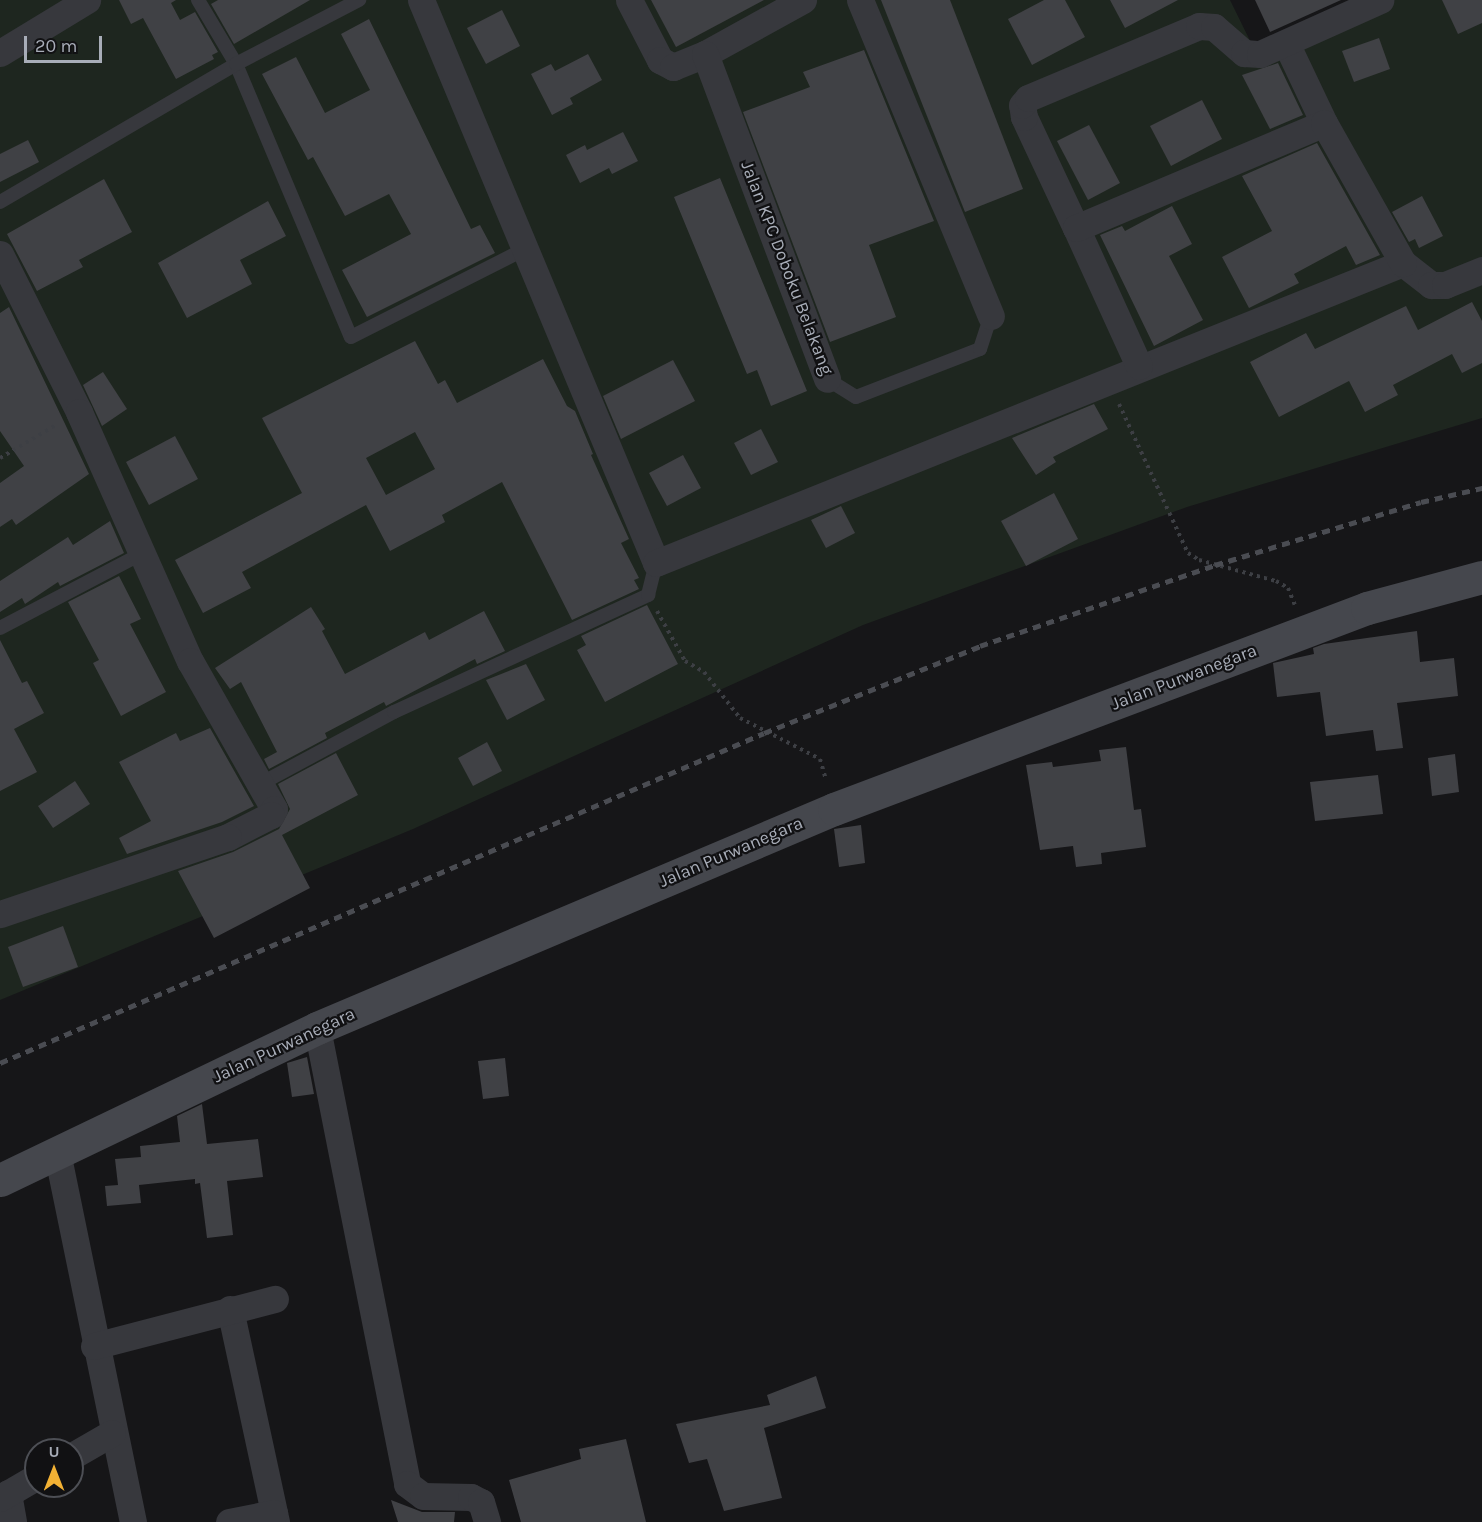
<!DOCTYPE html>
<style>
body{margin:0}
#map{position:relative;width:1482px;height:1522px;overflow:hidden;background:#161618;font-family:Karla,sans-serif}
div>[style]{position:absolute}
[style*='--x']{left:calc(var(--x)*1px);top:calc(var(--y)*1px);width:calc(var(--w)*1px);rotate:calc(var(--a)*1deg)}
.green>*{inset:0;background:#1e261f}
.building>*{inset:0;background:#404145}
.path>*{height:4px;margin-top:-2px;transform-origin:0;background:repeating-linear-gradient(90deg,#3d3f44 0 3px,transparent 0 7.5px)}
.lane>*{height:14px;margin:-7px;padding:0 7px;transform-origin:7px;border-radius:7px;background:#37383d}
.street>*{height:27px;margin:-13.5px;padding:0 13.5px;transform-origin:13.5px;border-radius:13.5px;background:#37383d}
.secondary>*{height:33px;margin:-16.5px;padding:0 16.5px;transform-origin:16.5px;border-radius:16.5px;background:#45474d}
.rail>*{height:4.5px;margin-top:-2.25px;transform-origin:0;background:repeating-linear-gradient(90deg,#4a4c52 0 8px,transparent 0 14px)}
span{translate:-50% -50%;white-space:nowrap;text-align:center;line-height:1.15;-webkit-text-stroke:4.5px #111113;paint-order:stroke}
.street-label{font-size:18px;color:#a8adb8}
.north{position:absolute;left:24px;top:1438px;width:60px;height:60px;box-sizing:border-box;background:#111113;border:2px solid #4d4f55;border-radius:50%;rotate:0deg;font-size:16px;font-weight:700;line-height:24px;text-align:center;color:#a8adb8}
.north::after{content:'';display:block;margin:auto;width:21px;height:27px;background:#f2b134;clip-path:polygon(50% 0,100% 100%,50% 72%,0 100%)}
.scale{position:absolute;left:24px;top:36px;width:78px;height:27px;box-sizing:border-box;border:3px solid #a8adb8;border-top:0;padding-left:8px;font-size:18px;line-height:21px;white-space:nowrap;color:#a8adb8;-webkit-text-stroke:4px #111113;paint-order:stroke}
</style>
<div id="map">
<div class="green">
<div style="clip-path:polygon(0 0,1230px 0,1260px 61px,1394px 0,1482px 0,1482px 418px,1187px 507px,863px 625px,413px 829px,0 1000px)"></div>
</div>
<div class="building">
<div style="clip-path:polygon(119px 0,176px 0,171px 3px,180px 20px,195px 12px,218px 52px,212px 55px,214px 59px,176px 79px,143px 18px,131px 24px)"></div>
<div style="clip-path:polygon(218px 0,310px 0,234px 44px,211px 4px)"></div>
<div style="clip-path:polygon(651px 0,764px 0,676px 47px)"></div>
<div style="clip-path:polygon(881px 0,950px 0,1023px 189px,965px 212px)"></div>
<div style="clip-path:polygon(1044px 0,1065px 0,1085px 37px,1032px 65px,1008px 19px)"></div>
<div style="clip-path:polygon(1110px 0,1178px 0,1125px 28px)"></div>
<div style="clip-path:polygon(1255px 0,1341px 0,1270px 32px)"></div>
<div style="clip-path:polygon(1442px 0,1482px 0,1482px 23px,1458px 34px)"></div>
<div style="clip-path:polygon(502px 10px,520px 46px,486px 64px,467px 28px)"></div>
<div style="clip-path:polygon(369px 19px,471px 229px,480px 225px,495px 253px,367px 317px,342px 270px,411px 234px,389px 194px,345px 216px,313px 157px,308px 160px,262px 74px,296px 57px,325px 113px,370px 90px,341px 34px)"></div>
<div style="clip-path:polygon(1379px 38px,1390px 69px,1354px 82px,1342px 51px)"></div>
<div style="clip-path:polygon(864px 50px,934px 221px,869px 245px,896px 317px,830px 342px,743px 112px,810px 87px,803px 72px)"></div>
<div style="clip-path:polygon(588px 54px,602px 80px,570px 98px,573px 104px,552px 115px,531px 74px,551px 64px,555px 71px)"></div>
<div style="clip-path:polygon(1278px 63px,1303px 115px,1270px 129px,1242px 75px)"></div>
<div style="clip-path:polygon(1202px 100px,1222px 139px,1171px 166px,1150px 126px)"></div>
<div style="clip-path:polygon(1089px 125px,1120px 183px,1088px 200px,1057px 141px)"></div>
<div style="clip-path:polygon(623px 132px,638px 161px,612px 174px,609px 168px,580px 183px,566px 155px,585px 145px,587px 150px)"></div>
<div style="clip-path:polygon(28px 140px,39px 162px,0 182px,0 154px)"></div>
<div style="clip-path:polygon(1317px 143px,1380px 255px,1356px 265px,1346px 246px,1294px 274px,1299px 283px,1249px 308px,1222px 257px,1272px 231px,1242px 176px)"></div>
<div style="clip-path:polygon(720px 178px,807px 391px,771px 406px,757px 370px,747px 374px,674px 197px)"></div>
<div style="clip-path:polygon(104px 179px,132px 232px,79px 260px,83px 267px,37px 291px,7px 234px)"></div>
<div style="clip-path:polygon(1422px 196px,1443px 236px,1419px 248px,1415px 239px,1409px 242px,1392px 212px)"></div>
<div style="clip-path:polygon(268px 201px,286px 236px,240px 260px,252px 284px,187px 318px,158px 263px)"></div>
<div style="clip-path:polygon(1172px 206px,1192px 244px,1169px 256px,1203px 320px,1154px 346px,1100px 235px,1122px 226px,1125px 231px)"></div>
<div style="clip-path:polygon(1472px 302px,1482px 321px,1482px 363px,1462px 373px,1452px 354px,1393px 385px,1398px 395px,1365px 412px,1349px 381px,1279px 417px,1250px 362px,1306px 333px,1315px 349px,1406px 306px,1418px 330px)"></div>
<div style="clip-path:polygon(9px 307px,89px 474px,16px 525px,12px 519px,0 527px,0 483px,24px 466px,0 431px,0 313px)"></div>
<div style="clip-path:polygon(evenodd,415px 341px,438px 384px,445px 380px,457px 403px,543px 359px,567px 406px,575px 411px,593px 454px,591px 455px,629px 539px,621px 543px,639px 578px,634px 580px,639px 589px,572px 620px,502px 482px,442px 515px,445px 522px,390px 551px,366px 505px,242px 572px,251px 588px,203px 613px,175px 560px,302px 493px,262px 418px,415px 341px,415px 432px,435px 469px,386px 495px,366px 458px,415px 432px)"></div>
<div style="clip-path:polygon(673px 360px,695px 401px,621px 439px,603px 396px)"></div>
<div style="clip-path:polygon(103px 372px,127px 409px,102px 426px,83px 385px)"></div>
<div style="clip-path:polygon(1094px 404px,1108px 429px,1053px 457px,1056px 462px,1036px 475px,1012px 438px)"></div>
<div style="clip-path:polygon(761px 429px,778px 462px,751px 475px,734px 443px)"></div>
<div style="clip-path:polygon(175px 436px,198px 479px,149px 505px,126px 462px)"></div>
<div style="clip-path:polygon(683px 455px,701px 488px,667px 506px,649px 473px)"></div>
<div style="clip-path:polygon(1054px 493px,1078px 539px,1026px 566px,1001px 521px)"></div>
<div style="clip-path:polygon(841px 506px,855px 533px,826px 548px,811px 520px)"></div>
<div style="clip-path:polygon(110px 521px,124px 553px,60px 586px,58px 582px,25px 604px,22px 598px,0 612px,0 581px,68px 537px,73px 545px)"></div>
<div style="clip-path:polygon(119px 576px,141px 619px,130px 624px,166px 692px,121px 716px,93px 663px,99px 660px,68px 602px)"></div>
<div style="clip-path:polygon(647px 605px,678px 664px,605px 702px,577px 650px,586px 645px,581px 636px)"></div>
<div style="clip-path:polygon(311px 607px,325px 629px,322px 631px,345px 674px,425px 632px,429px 640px,484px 611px,505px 651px,477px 664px,475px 659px,386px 706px,384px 702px,325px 733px,327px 738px,269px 769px,264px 759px,277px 752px,241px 682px,230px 689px,215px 668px)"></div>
<div style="clip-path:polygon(1417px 631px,1420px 662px,1454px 658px,1458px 696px,1397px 703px,1403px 748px,1376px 751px,1373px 730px,1326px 736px,1320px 692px,1277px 697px,1273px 663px,1314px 654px,1313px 648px,1324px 644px)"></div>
<div style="clip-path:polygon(0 640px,22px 683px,27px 681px,44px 713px,14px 729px,37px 772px,0 791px)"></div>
<div style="clip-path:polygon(526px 664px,545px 700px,507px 720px,486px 680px)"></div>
<div style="clip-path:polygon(210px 728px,254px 806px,222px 822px,127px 854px,119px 838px,151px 821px,119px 762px,176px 733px,180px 741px)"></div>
<div style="clip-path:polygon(487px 742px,502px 771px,473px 786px,458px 758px)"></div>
<div style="clip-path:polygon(1126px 747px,1134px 810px,1141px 809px,1146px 847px,1101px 853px,1102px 864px,1076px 867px,1073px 846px,1040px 850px,1026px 765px,1052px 762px,1053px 767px,1101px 761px,1099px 750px)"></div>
<div style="clip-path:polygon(336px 753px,358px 795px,282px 835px,310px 888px,214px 938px,178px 871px,233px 852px,279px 829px,290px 809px,278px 784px)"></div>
<div style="clip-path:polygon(1455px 754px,1459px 792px,1432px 796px,1428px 758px)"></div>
<div style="clip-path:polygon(1378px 775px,1383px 814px,1315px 821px,1310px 782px)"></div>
<div style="clip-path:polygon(75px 781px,90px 804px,53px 828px,38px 806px)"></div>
<div style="clip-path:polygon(861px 825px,865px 863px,839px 867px,834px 829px)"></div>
<div style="clip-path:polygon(63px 926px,78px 967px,23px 987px,8px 947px)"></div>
<div style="clip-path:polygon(307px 1057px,314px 1094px,292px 1097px,287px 1063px)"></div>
<div style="clip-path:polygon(505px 1058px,509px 1096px,483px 1099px,478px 1061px)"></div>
<div style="clip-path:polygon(202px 1104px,207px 1144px,258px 1139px,263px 1177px,227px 1181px,233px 1235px,207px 1238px,200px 1183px,195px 1184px,195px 1179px,139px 1185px,141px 1203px,107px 1206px,105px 1186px,118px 1185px,115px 1159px,141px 1157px,140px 1146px,180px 1142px,177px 1116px)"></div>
<div style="clip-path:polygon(816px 1376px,826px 1408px,764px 1428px,782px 1498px,724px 1511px,707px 1459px,689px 1463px,676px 1424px,770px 1405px,767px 1395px)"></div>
<div style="clip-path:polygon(626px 1439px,646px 1522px,521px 1522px,509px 1480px,581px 1459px,579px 1449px)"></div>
<div style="clip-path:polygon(391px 1500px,422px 1512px,455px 1512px,454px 1522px,398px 1522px)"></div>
</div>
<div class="path">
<div style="--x:1119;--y:404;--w:164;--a:65.2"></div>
<div style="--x:1188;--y:553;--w:13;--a:32"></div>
<div style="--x:1199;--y:560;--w:80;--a:15.3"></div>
<div style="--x:1276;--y:581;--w:14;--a:30"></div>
<div style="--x:1288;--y:588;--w:18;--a:68"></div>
<div style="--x:0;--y:458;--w:65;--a:-30.5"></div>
<div style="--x:657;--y:611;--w:57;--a:60.8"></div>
<div style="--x:685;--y:661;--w:22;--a:30"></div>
<div style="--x:704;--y:672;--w:58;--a:52"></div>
<div style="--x:740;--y:718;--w:90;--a:27.1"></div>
<div style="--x:820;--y:759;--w:22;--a:74"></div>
</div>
<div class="lane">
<div style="--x:198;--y:0;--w:74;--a:59.3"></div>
<div style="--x:236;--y:64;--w:296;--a:67.2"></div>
<div style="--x:351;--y:337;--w:195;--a:-26.8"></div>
<div style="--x:0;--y:202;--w:273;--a:-30.3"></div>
<div style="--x:236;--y:64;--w:139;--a:-27.5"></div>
<div style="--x:827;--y:379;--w:34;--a:32"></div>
<div style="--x:856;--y:397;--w:133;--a:-21.2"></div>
<div style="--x:980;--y:349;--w:35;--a:-72"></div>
<div style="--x:0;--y:628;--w:159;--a:-27.7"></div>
<div style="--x:262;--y:783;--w:150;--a:-28.3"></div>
<div style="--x:394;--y:712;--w:280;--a:-24.7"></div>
<div style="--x:648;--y:595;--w:33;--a:-76"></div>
</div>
<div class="street">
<div style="--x:421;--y:0;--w:610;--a:67.34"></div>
<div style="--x:656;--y:563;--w:805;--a:-21.88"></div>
<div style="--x:1403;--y:263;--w:36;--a:38"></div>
<div style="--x:1431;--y:285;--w:14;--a:0"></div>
<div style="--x:1445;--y:285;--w:40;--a:-22"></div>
<div style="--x:629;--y:0;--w:68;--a:62.7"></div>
<div style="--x:660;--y:60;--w:15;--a:28"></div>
<div style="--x:673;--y:67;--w:35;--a:-22"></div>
<div style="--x:705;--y:54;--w:112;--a:-28.9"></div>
<div style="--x:860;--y:0;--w:342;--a:67.5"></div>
<div style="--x:1286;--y:43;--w:89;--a:64.6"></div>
<div style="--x:0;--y:53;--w:102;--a:-31.3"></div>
<div style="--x:705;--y:54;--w:347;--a:69.4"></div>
<div style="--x:1076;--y:228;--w:123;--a:-115.1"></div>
<div style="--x:1024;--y:117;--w:12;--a:-99"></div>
<div style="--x:1022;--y:105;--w:9;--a:-49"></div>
<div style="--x:1028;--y:98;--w:186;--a:-22.8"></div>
<div style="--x:1199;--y:26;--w:15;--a:4"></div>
<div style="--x:1214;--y:27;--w:40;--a:41"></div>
<div style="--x:1244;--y:53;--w:16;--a:4"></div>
<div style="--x:1260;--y:54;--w:132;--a:-24.2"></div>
<div style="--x:0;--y:254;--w:177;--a:63.4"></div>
<div style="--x:79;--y:412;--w:273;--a:66"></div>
<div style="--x:190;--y:661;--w:170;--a:60.4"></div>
<div style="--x:274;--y:809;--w:7;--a:117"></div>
<div style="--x:271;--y:815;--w:48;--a:152.9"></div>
<div style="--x:228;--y:837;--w:241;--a:161.3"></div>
<div style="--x:1139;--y:366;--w:152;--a:-114.5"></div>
<div style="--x:1076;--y:228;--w:269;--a:-22.9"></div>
<div style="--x:1324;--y:123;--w:161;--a:60.6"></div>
<div style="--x:317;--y:1028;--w:465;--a:78.8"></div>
<div style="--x:407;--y:1484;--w:20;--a:37"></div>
<div style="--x:423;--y:1496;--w:48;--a:1.2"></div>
<div style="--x:471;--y:1497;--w:11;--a:27"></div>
<div style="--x:481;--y:1502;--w:21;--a:73"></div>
<div style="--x:57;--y:1152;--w:378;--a:78.4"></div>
<div style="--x:230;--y:1309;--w:218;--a:77.8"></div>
<div style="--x:94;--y:1346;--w:187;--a:-14.6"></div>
<div style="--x:72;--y:1456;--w:46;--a:-29.9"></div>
<div style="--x:8;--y:1493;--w:29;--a:80"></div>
<div style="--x:0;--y:1498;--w:42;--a:-30.3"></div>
<div style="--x:229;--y:1522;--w:46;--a:-11.3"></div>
</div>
<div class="secondary">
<div style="--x:0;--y:1180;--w:352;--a:-25.6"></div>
<div style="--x:317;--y:1028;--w:561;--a:-22.96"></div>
<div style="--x:834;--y:809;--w:570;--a:-20.66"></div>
<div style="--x:1367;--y:608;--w:119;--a:-15.1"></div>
</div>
<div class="rail">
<div style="--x:0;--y:1063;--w:832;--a:-23.36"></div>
<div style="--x:764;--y:733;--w:233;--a:-21.9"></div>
<div style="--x:980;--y:646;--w:249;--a:-19"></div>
<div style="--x:1215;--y:565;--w:215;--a:-17"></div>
<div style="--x:1421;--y:502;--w:63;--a:-12.9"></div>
</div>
<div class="street-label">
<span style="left:787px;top:268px;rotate:69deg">Jalan KPC Doboku Belakang</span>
<span style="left:1184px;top:677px;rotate:-21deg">Jalan Purwanegara</span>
<span style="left:731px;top:852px;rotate:-23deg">Jalan Purwanegara</span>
<span style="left:284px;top:1045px;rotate:-25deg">Jalan Purwanegara</span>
</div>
<div class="north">U</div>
<div class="scale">20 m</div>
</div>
